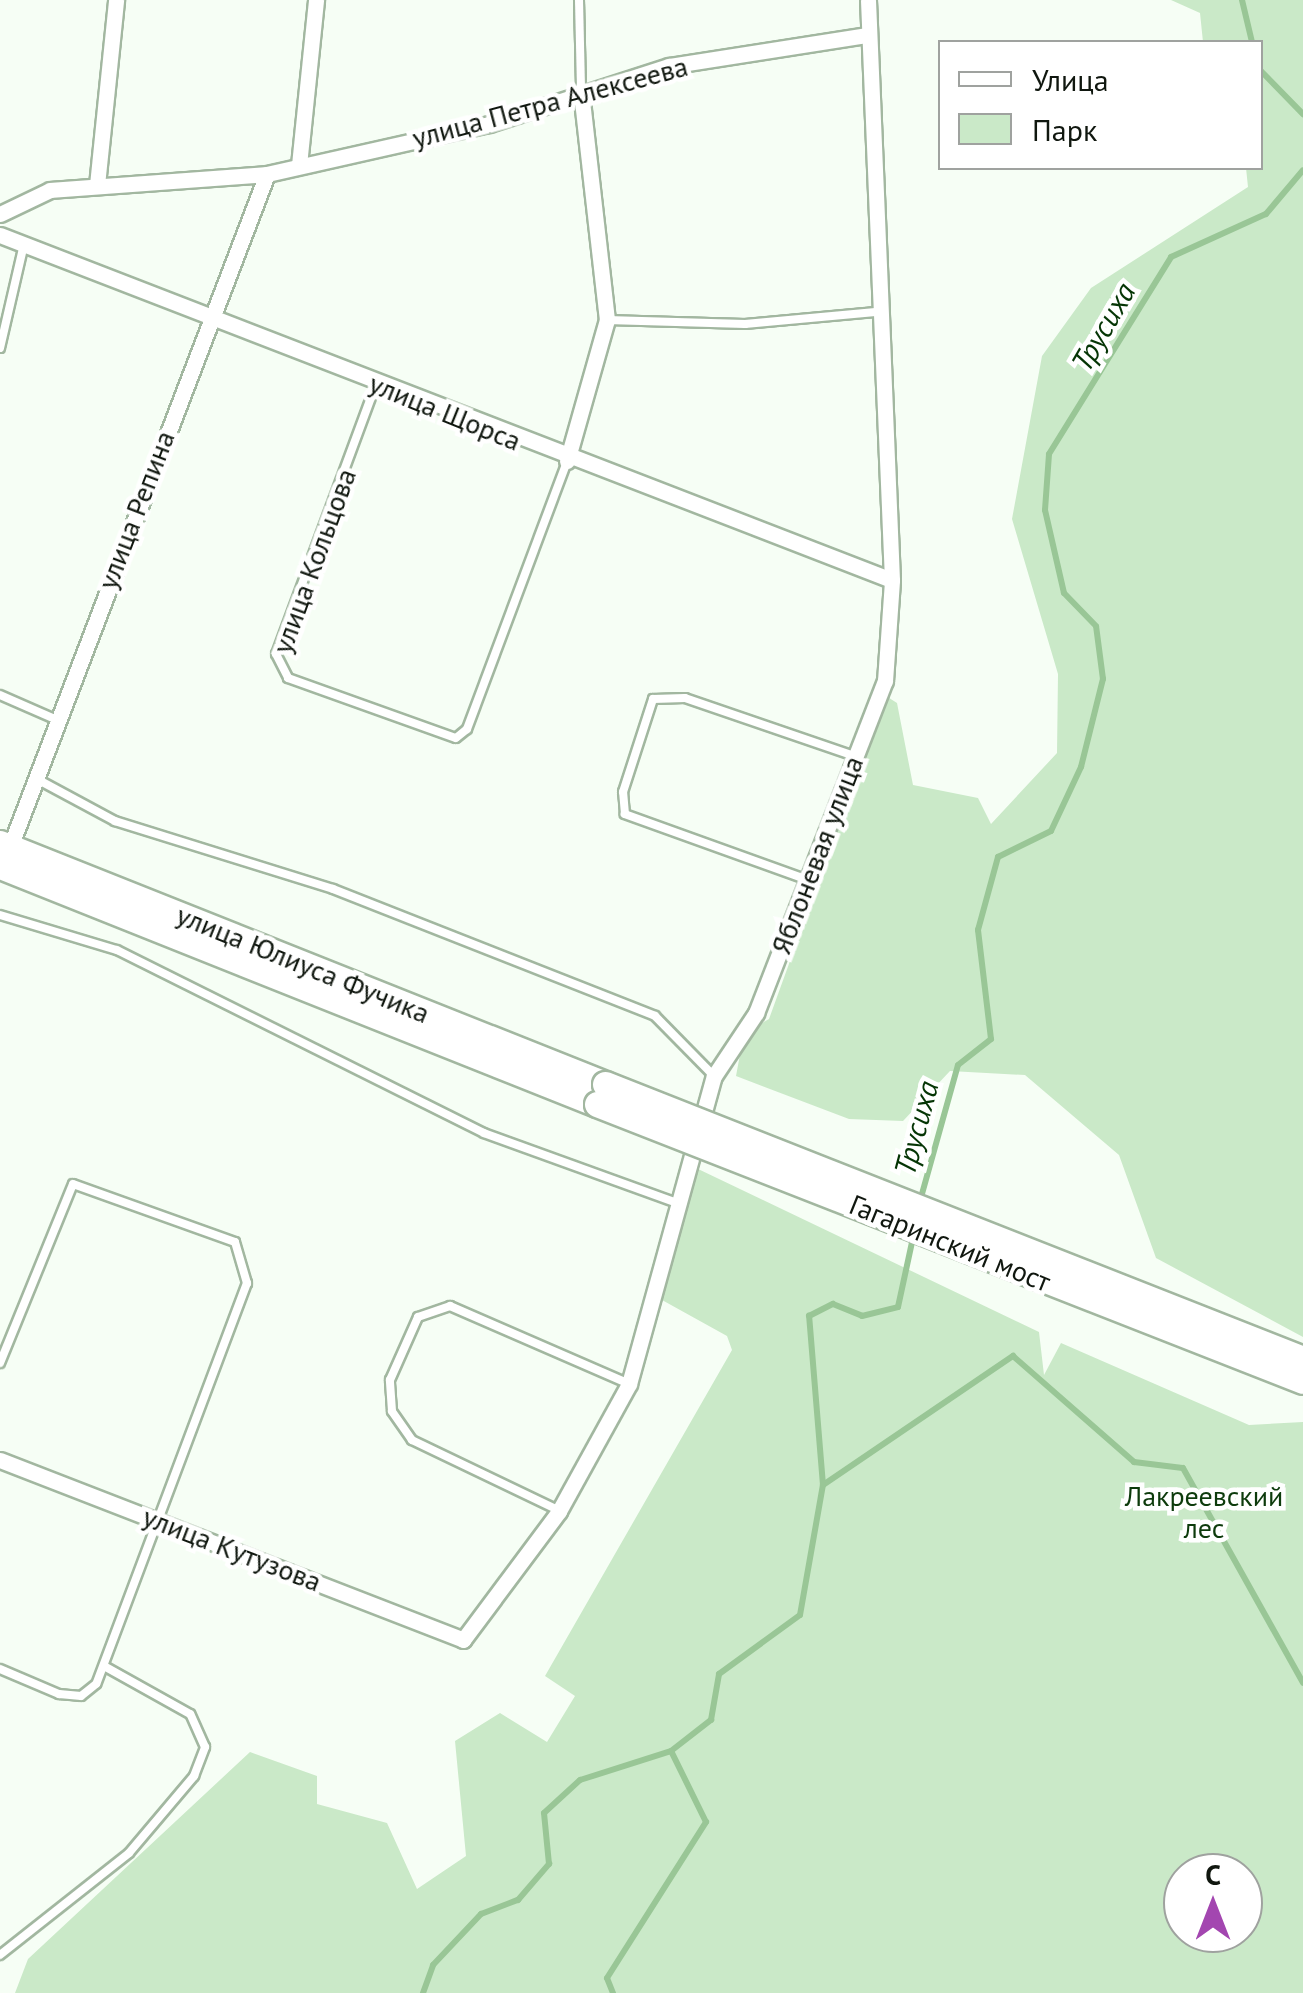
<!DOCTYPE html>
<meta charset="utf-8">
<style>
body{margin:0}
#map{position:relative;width:1303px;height:1993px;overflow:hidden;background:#f6fef5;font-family:"PT Sans",sans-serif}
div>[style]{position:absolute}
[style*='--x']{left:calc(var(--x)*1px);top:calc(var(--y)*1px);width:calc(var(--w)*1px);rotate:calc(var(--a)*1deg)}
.green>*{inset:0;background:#cae9c8}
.stream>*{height:6px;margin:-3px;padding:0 3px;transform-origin:3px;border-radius:3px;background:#99c696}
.roads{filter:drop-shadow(2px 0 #a2b7a0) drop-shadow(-2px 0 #a2b7a0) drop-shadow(0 2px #a2b7a0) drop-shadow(0 -2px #a2b7a0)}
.service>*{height:8px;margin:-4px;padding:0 4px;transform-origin:4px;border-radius:4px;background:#fff}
.minor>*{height:15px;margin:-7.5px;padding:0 7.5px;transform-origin:7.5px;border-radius:7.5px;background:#fff}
.primary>*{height:25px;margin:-12.5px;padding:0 12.5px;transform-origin:12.5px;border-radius:12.5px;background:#fff}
.bridges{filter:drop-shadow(2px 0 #a2b7a0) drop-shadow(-2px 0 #a2b7a0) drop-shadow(0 2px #a2b7a0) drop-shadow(0 -2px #a2b7a0)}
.primary-bridge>*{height:25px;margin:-12.5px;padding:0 12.5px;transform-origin:12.5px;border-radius:12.5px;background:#fff}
span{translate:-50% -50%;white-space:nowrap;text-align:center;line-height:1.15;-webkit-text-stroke:9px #fff;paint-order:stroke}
.street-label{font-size:28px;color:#10170f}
.park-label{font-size:28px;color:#0d3b0c}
.water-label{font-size:30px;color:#053505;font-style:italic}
.legend{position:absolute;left:938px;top:40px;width:325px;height:130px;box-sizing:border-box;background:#fff;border:2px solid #9fa29f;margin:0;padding:12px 18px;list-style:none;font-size:30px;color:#10170f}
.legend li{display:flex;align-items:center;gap:20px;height:50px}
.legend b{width:50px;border:2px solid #9fa29f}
.north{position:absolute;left:1163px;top:1853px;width:100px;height:100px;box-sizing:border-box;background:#fff;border:2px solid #9fa29f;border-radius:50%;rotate:0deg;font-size:28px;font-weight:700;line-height:40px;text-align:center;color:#10170f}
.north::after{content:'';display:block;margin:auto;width:35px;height:45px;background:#a346b0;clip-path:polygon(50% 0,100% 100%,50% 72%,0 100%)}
</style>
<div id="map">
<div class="green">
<div style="clip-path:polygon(1171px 0,1303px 0,1303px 1337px,1156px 1258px,1119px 1155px,1025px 1075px,950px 1071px,903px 1121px,849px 1119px,736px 1076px,744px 1033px,769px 1019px,886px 696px,897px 703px,913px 785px,978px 798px,991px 824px,1057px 753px,1058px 674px,1012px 519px,1042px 356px,1091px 288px,1248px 187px,1246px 168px,1260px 168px,1260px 42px,1203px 42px,1200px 13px)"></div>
<div style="clip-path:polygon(evenodd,696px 1168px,1039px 1332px,1044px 1375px,1061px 1343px,1249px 1425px,1303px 1422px,1303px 1993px,15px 1993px,28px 1959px,250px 1752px,317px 1776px,317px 1804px,387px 1823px,417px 1889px,466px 1856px,455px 1741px,500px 1713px,547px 1742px,575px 1696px,545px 1676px,732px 1350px,727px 1336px,662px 1300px,696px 1168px,1183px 1873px,1243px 1873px,1243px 1933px,1183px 1933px,1183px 1873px)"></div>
</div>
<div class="stream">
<div style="--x:1242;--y:0;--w:43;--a:76.6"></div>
<div style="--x:1260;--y:70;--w:62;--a:45.7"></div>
<div style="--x:920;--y:1201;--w:141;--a:-74.4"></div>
<div style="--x:958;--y:1065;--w:42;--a:-38.2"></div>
<div style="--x:991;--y:1039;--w:110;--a:-96.8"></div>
<div style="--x:978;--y:930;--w:76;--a:-74.7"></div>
<div style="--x:998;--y:857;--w:59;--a:-26.1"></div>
<div style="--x:1051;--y:831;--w:71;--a:-64.9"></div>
<div style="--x:1081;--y:767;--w:91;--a:-76"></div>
<div style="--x:1103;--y:679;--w:53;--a:-97.5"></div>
<div style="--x:1096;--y:626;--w:46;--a:-134.1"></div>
<div style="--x:1064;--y:593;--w:85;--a:-102.9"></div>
<div style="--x:1045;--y:510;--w:56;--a:-85.9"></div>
<div style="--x:1049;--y:454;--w:232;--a:-58.2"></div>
<div style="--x:1171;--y:257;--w:104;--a:-24.4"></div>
<div style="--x:1266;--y:214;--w:57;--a:-49.9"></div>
<div style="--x:823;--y:1485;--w:230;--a:-34.2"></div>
<div style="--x:1013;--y:1356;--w:161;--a:41.2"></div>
<div style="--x:1134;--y:1462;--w:49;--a:7"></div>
<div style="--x:1183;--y:1468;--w:246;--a:60.8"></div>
<div style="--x:423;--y:1993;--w:30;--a:-70"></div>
<div style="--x:433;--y:1965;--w:70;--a:-46.7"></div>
<div style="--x:481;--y:1914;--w:40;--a:-21"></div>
<div style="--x:518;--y:1900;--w:48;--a:-49.3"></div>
<div style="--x:549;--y:1864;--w:51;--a:-95.6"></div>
<div style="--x:544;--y:1813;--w:49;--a:-42.5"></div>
<div style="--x:580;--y:1780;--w:96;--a:-17.7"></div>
<div style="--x:671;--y:1751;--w:51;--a:-37.8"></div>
<div style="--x:711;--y:1720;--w:47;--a:-80.1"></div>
<div style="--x:719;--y:1674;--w:100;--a:-36.1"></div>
<div style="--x:800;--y:1615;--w:132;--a:-80"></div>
<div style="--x:823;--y:1485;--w:170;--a:-94.7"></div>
<div style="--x:809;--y:1316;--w:27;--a:-27"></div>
<div style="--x:833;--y:1304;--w:31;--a:22"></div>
<div style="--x:862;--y:1316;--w:37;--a:-14"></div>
<div style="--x:898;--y:1307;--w:76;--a:-77.8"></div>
<div style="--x:613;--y:1993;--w:16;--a:-112"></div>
<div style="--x:607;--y:1978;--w:185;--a:-57.6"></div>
<div style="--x:706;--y:1822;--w:79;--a:-116.2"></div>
</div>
<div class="roads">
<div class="service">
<div style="--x:579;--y:0;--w:90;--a:88.7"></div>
<div style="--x:607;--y:320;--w:138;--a:1.7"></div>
<div style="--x:745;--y:324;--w:131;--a:-5.3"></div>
<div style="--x:0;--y:348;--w:107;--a:-77"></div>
<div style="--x:376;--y:384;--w:288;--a:110.3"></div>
<div style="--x:276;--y:654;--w:27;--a:63"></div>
<div style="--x:288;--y:678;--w:178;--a:19.7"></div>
<div style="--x:456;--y:738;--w:14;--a:-39"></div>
<div style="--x:467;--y:729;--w:285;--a:-69.5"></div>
<div style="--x:0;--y:695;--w:60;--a:23.6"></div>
<div style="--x:35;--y:778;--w:91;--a:28.3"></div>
<div style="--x:115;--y:821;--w:228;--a:17.3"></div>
<div style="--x:333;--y:889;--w:346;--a:21.5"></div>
<div style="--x:655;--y:1016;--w:84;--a:45.5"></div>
<div style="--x:808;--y:880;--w:195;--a:-160.2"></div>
<div style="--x:625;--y:814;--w:22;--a:-95"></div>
<div style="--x:623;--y:792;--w:98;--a:-72.1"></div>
<div style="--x:653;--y:699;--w:32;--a:-2"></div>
<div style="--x:685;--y:698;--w:179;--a:18.9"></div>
<div style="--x:0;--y:915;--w:122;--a:16.7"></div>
<div style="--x:117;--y:950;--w:410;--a:26.5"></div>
<div style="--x:484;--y:1133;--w:208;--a:19.9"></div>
<div style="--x:0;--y:1363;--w:193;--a:-67.8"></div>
<div style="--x:73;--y:1184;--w:172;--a:19.7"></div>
<div style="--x:235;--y:1242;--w:43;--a:73.7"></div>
<div style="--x:247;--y:1283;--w:428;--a:110.6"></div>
<div style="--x:96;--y:1684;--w:19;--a:141"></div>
<div style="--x:81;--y:1696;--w:22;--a:-175"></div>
<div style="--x:59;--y:1694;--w:64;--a:-157"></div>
<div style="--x:558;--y:1510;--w:162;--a:-154.4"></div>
<div style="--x:412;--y:1440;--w:35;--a:-125"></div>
<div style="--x:392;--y:1411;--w:31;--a:-94"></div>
<div style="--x:390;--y:1380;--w:69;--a:-66"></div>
<div style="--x:418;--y:1317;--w:34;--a:-19"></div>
<div style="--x:450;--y:1306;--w:195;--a:23.5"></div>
<div style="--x:0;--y:1955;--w:164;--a:-38.3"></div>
<div style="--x:129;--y:1853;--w:101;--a:-49.8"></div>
<div style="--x:194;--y:1776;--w:31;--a:-69"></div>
<div style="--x:205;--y:1747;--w:36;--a:-114"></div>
<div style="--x:190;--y:1714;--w:96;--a:-150.8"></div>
</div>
<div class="minor">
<div style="--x:299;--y:165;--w:166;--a:-84.1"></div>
<div style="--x:97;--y:185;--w:186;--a:-84.1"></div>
<div style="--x:0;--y:214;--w:55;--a:-25.6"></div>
<div style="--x:50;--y:190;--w:218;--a:-4.2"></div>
<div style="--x:267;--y:174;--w:228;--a:-12.7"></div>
<div style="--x:489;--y:124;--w:189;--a:-17.9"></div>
<div style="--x:669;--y:66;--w:200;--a:-8.9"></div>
<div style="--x:0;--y:235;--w:956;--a:21.15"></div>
<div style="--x:567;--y:461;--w:147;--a:-74.2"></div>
<div style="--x:607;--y:320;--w:229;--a:-96.5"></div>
<div style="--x:10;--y:847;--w:720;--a:-69.1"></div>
<div style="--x:0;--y:1460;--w:497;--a:21.2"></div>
<div style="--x:463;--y:1640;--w:161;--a:-53.3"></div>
<div style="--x:559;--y:1511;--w:145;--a:-61.1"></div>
<div style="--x:629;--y:1384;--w:320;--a:-74.6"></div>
<div style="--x:714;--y:1076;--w:76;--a:-56.3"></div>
<div style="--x:756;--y:1013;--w:356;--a:-68.8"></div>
<div style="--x:885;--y:681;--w:101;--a:-86"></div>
<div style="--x:892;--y:580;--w:580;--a:-92.37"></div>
</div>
<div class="primary">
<div style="--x:0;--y:843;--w:651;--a:21.72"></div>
<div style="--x:0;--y:866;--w:643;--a:21.74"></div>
</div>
</div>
<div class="bridges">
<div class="primary-bridge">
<div style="--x:605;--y:1084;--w:750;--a:21.5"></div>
<div style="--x:597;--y:1104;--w:758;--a:21.42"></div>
</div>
</div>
<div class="street-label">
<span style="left:550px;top:102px;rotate:-15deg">улица Петра Алексеева</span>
<span style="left:445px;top:412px;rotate:22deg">улица Щорса</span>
<span style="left:136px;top:510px;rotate:-69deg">улица Репина</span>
<span style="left:314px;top:561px;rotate:-70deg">улица Кольцова</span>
<span style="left:817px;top:855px;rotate:-69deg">Яблоневая улица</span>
<span style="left:303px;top:964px;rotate:22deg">улица Юлиуса Фучика</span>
<span style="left:950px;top:1243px;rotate:22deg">Гагаринский мост</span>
<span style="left:232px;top:1549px;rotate:21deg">улица Кутузова</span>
</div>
<div class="park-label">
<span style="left:1204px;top:1512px">Лакреевский<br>лес</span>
</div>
<div class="water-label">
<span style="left:1103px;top:327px;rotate:-60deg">Трусиха</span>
<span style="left:916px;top:1128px;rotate:-75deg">Трусиха</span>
</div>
<ul class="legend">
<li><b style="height:12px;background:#fff"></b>Улица</li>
<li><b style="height:28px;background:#cae9c8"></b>Парк</li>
</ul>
<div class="north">С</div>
</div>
